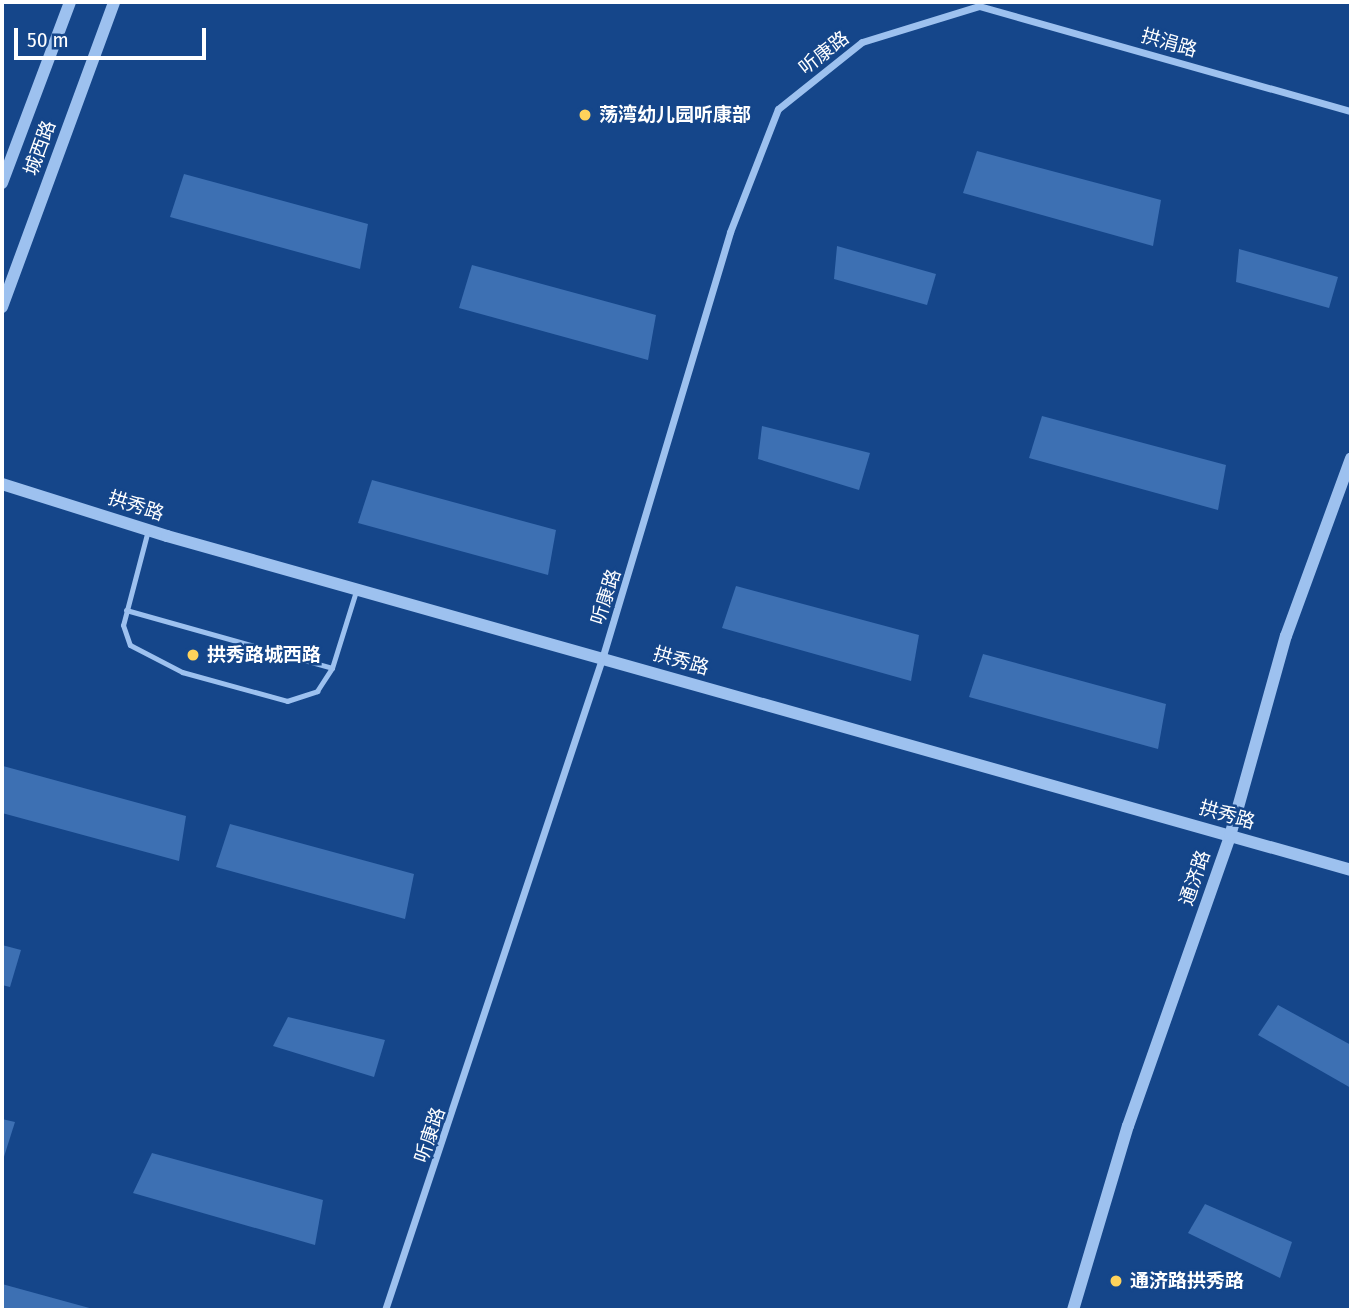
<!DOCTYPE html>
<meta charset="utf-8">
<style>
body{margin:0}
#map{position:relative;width:1353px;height:1312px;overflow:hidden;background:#15468a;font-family:"Fira Sans Condensed","Noto Sans SC",sans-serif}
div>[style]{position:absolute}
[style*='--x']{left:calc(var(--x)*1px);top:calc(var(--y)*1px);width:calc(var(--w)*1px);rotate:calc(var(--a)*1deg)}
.building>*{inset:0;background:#3d70b3}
.service>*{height:5px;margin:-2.5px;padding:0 2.5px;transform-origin:2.5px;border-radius:2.5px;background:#9dc1ef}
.minor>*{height:7px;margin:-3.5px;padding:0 3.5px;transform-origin:3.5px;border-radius:3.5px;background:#9dc1ef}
.tertiary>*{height:12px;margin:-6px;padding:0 6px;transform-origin:6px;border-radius:6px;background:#9dc1ef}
.dots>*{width:19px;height:19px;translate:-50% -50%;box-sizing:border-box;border:4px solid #15468a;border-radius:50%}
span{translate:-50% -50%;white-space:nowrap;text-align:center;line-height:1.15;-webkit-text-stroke:5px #15468a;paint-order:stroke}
.street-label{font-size:19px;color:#fff}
.poi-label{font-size:19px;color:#fff;font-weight:700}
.left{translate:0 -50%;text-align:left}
.frame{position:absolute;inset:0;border:4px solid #fff;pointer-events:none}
.scale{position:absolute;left:14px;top:28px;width:192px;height:32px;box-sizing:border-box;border:4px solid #fff;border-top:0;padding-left:9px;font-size:21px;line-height:24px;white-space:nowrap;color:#fff;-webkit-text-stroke:5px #15468a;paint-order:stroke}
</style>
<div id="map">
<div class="building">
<div style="clip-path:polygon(977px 151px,1161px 200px,1153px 246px,963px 193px)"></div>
<div style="clip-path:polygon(184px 174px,368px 224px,360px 269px,170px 217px)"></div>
<div style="clip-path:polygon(837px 246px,936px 274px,927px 305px,834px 279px)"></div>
<div style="clip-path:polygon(1239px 249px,1338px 277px,1329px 308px,1236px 282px)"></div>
<div style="clip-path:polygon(472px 265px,656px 315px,648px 360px,459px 308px)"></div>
<div style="clip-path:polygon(1042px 416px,1226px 465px,1218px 510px,1029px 458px)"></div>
<div style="clip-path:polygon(762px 426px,870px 453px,859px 490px,758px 459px)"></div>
<div style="clip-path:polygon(372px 480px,556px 530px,548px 575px,358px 523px)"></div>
<div style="clip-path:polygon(736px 586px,919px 635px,911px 681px,722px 628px)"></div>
<div style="clip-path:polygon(983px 654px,1166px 704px,1158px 749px,969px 697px)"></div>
<div style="clip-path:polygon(3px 766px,186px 816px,179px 861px,2px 813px)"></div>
<div style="clip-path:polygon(230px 824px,414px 874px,405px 919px,216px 867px)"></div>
<div style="clip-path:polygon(2px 945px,21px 950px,10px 987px,2px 985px)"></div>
<div style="clip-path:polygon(1278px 1005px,1351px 1045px,1351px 1088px,1258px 1035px)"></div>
<div style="clip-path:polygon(288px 1017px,385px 1040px,374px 1077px,273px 1046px)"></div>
<div style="clip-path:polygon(2px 1119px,15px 1122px,2px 1163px)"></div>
<div style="clip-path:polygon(152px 1153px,323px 1200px,315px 1245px,133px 1193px)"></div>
<div style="clip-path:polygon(1205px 1204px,1292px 1242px,1280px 1278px,1188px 1233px)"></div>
<div style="clip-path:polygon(2px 1284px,93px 1309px,93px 1310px,2px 1310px)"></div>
</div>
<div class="service">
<div style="--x:148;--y:530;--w:98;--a:104.7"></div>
<div style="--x:123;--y:625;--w:21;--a:71"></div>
<div style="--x:130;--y:645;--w:59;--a:27.4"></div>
<div style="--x:182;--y:672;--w:109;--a:15.4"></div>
<div style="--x:287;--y:701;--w:32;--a:-18"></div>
<div style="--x:317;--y:691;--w:27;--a:-57"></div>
<div style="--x:332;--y:668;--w:81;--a:-72.7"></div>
<div style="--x:126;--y:610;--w:214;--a:15.7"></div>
</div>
<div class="minor">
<div style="--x:385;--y:1310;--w:686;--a:-71.57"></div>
<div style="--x:602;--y:659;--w:446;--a:-73.3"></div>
<div style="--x:730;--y:232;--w:132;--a:-68.7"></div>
<div style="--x:778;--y:109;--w:107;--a:-38.6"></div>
<div style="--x:862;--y:42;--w:122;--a:-17.1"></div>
<div style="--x:979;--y:6;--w:387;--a:15.8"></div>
</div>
<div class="tertiary">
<div style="--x:2;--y:183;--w:193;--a:-69.4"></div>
<div style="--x:2;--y:307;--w:325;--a:-69.8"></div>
<div style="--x:2;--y:484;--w:173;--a:17.5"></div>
<div style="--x:167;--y:536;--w:1230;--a:15.75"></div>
<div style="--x:1073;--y:1310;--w:192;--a:-73.4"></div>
<div style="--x:1128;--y:1126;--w:307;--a:-70.6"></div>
<div style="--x:1230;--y:836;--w:208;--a:-74.4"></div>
<div style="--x:1286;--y:636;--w:189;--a:-69.9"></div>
</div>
<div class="dots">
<div style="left:585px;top:115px;background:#ffd35b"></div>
<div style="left:193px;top:655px;background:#ffd35b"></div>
<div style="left:1116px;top:1281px;background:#ffd35b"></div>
</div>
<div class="street-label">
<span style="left:1169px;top:43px;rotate:16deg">拱涓路</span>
<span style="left:824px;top:53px;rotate:-38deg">听康路</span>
<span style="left:40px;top:148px;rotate:-70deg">城西路</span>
<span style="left:136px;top:506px;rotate:18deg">拱秀路</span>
<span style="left:606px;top:597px;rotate:-72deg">听康路</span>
<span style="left:681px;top:661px;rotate:16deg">拱秀路</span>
<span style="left:1227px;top:815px;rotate:16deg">拱秀路</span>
<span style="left:1195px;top:878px;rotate:-71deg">通济路</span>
<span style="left:430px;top:1135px;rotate:-71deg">听康路</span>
</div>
<div class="poi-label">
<span class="left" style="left:599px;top:115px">荡湾幼儿园听康部</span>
<span class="left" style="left:207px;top:655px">拱秀路城西路</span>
<span class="left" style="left:1130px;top:1281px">通济路拱秀路</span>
</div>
<div class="frame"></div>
<div class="scale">50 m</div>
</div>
